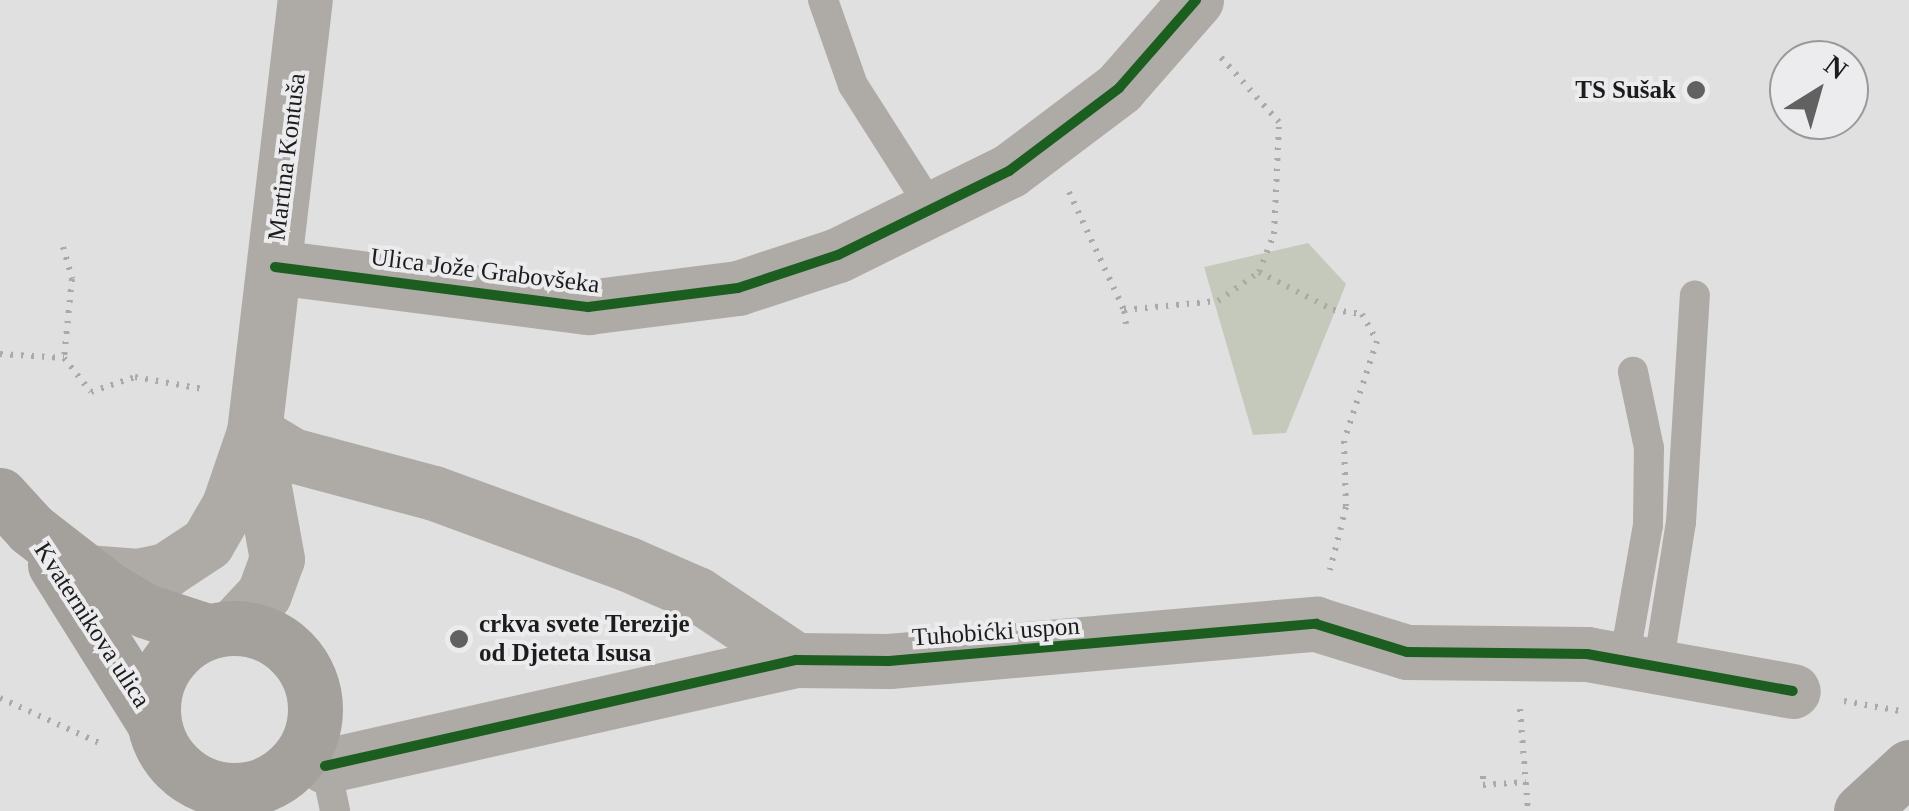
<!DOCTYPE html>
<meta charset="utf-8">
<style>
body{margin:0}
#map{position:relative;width:1909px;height:811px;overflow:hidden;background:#e0e0e0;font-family:Georgia,serif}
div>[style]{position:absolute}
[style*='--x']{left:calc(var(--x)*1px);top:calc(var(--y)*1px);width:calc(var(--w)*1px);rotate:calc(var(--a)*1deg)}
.green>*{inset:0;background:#c4c9bb}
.path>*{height:6px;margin-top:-3px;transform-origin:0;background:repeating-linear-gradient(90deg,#abaaa7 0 2.5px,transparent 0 10.5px)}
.service>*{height:30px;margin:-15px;padding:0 15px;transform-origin:15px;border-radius:15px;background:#aeaaa6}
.minor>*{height:55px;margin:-27.5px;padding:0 27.5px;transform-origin:27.5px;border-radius:27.5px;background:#aeaaa6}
.tertiary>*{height:55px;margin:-27.5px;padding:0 27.5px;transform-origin:27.5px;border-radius:27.5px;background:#aeaaa6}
.secondary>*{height:55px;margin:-27.5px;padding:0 27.5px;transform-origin:27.5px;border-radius:27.5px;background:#a4a09b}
.secondary>.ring{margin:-27.5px;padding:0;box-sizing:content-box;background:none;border:55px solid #a4a09b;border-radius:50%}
.cycleway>*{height:10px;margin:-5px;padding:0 5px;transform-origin:5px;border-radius:5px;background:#1b5e20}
.dots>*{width:28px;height:28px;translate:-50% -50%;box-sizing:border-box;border:5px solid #ececee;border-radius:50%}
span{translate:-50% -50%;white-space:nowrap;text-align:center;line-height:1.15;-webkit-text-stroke:8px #ececee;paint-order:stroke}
.poi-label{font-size:25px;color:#1c1c1d;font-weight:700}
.right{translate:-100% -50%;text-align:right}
.left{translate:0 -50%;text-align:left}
.street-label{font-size:25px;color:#1c1c1d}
.north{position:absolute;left:1769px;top:40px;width:100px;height:100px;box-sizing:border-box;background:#ececee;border:2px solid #99999a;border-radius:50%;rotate:37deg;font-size:28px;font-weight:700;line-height:40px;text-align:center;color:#1c1c1d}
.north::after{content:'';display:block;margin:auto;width:35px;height:45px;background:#616161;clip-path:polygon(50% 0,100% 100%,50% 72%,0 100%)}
</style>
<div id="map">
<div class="green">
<div style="clip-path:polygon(1308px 243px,1346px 284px,1286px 433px,1253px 435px,1204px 267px)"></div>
</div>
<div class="path">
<div style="--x:1069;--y:192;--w:130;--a:65"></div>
<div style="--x:63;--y:247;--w:33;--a:74"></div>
<div style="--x:72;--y:279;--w:79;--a:95.8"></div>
<div style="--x:1259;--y:272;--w:83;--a:27.2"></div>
<div style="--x:1333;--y:310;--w:29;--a:8"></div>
<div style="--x:1362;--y:314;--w:31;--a:61"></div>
<div style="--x:1377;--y:341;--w:105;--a:108.3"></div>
<div style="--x:1344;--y:441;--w:66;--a:88.3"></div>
<div style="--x:1346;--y:507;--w:65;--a:104.3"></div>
<div style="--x:1126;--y:324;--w:14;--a:-98"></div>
<div style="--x:1124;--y:310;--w:94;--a:-5.5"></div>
<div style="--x:1218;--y:301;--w:50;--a:-35.3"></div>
<div style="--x:1259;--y:272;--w:41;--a:-68.5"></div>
<div style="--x:1274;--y:234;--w:112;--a:-87.4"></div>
<div style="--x:1279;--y:122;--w:91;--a:-131.9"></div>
<div style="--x:0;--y:354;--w:64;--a:3.6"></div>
<div style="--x:64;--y:358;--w:43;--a:51.5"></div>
<div style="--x:91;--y:392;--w:46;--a:-18.8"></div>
<div style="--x:135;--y:377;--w:69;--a:10"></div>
<div style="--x:0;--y:698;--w:109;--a:24.4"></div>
<div style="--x:1844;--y:701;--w:57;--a:10.1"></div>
<div style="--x:1520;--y:709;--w:102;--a:85.5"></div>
<div style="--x:1483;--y:776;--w:9;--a:90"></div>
<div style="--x:1483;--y:785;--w:43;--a:-4"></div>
</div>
<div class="service">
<div style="--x:823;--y:0;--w:90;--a:70.6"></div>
<div style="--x:853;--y:85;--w:151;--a:57.5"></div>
<div style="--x:1624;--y:661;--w:138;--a:-80"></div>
<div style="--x:1648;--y:525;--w:77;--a:-89.3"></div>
<div style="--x:1649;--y:448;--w:78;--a:-101.9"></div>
<div style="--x:1658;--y:667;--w:147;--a:-81"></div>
<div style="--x:1681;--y:522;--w:227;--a:-86.5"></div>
<div style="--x:315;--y:714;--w:99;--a:78.3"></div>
</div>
<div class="minor">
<div style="--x:275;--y:267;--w:316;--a:7.3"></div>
<div style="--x:588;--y:307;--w:151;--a:-7.2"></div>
<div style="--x:738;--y:288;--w:105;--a:-18.3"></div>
<div style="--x:838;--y:255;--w:191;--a:-26.2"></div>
<div style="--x:1009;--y:171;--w:138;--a:-37"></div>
<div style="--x:1119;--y:88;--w:117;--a:-48.8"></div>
<div style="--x:254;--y:432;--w:44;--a:31.2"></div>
<div style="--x:292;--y:455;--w:147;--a:15"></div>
<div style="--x:434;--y:493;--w:207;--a:20.1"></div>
<div style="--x:628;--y:564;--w:75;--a:23.5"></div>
<div style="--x:697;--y:594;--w:119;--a:33.7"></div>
<div style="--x:325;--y:766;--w:483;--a:-12.7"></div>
<div style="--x:796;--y:660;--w:93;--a:0.6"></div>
<div style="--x:889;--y:661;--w:429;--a:-5"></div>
<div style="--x:1316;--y:624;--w:95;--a:17.1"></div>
<div style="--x:1407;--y:652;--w:180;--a:0.6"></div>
<div style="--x:1587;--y:654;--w:209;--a:10.2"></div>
</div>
<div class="tertiary">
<div style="--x:86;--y:572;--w:52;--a:4.4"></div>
<div style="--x:138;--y:576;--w:29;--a:-12"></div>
<div style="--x:166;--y:570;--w:49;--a:-33.4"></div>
<div style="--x:207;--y:543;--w:44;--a:-59.9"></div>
<div style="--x:229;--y:505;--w:77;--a:-71.1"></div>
<div style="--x:254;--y:432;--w:435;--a:-83.3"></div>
<div style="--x:233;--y:627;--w:45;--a:-46.8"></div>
<div style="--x:264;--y:594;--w:37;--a:-70"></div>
<div style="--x:277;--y:559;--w:129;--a:-100.3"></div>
</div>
<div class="secondary">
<div style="--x:0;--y:495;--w:46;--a:47.6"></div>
<div style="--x:31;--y:529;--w:101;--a:37.8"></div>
<div style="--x:111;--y:591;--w:40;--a:29.7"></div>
<div style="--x:146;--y:611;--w:64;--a:18.2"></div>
<div style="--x:55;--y:565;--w:184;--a:57.9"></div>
<div class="ring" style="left:153px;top:628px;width:107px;height:107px"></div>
<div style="--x:1861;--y:811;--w:65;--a:-42.5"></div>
</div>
<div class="cycleway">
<div style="--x:275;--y:267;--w:316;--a:7.3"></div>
<div style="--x:588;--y:307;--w:151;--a:-7.2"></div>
<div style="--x:738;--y:288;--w:105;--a:-18.3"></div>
<div style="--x:838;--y:255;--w:191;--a:-26.2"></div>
<div style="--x:1009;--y:171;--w:138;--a:-37"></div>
<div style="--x:1119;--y:88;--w:117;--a:-48.8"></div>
<div style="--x:325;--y:766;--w:483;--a:-12.7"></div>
<div style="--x:796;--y:660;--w:93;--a:0.6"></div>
<div style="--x:889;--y:661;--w:429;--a:-5"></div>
<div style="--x:1316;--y:624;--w:95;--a:17.1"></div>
<div style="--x:1407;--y:652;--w:180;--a:0.6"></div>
<div style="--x:1587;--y:654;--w:209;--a:10.2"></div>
</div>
<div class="dots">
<div style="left:1696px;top:90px;background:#616161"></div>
<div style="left:459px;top:639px;background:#616161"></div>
</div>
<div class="poi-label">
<span class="right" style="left:1676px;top:90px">TS Sušak</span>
<span class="left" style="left:479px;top:639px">crkva svete Terezije<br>od Djeteta Isusa</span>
</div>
<div class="street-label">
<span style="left:287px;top:157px;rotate:-83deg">Martina Kontuša</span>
<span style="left:485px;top:271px;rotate:7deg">Ulica Jože Grabovšeka</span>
<span style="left:92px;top:625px;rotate:57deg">Kvaternikova ulica</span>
<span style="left:996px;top:632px;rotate:-4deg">Tuhobićki uspon</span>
</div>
<div class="north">N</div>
</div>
